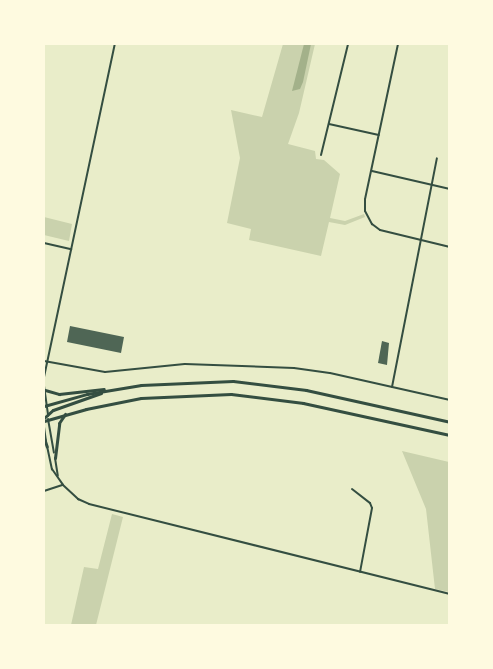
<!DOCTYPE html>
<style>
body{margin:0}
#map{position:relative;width:493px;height:669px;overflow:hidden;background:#e9edc9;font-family:Raleway,sans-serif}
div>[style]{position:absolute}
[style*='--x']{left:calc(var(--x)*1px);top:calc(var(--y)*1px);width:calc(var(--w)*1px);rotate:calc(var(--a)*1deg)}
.green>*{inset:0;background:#cad2ad}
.water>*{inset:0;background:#a3b18a}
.building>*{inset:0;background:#4f6655}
.minor>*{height:2px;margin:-1px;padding:0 1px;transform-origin:1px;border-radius:1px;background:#344e41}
.tertiary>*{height:2px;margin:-1px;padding:0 1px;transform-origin:1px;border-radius:1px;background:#344e41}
.primary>*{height:3px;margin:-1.5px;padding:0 1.5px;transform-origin:1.5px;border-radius:1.5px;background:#344e41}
span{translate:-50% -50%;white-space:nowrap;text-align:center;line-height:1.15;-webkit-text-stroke:4.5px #fefae0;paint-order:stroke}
.frame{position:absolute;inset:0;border:45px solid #fefae0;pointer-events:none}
</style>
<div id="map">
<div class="green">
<div style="clip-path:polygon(283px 44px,315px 44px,299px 113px,288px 144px,315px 151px,316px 159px,324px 160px,340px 174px,330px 218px,345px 221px,364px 214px,365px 217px,345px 225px,329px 222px,321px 256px,249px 240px,251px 229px,227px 223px,240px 158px,231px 110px,262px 117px)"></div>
<div style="clip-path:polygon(44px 217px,72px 224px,69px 241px,44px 235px)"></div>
<div style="clip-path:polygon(402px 451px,449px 462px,449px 592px,435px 589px,426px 509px)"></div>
<div style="clip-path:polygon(112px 514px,123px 517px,96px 625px,71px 625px,84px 567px,98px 569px)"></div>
</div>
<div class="water">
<div style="clip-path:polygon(304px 44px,311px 44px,303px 82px,300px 89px,292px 91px)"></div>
</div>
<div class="building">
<div style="clip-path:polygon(70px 326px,124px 337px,121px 353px,67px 342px)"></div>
<div style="clip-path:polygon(382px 341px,389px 343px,387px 365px,378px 363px)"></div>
</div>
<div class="minor">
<div style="--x:398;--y:44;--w:158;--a:102"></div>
<div style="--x:365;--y:199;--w:12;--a:90"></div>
<div style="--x:365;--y:211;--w:15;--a:62"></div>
<div style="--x:372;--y:224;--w:10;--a:37"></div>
<div style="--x:380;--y:230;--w:72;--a:13.7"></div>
<div style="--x:329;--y:124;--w:51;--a:12.4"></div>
<div style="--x:321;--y:155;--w:114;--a:-76.3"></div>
<div style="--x:372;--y:171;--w:80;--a:13"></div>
<div style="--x:44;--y:243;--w:28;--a:13"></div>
<div style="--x:44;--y:361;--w:62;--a:10.2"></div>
<div style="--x:105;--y:372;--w:80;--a:-5.7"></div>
<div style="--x:185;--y:364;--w:109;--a:2.1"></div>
<div style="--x:294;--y:368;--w:36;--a:8"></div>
<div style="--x:330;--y:373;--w:123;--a:12.7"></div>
<div style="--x:392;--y:387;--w:233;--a:-78.9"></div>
<div style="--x:48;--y:419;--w:34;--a:80"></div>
<div style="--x:44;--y:427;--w:14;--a:82"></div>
<div style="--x:47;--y:446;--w:24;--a:78"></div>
<div style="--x:52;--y:469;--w:19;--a:55"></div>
<div style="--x:63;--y:485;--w:21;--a:43"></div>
<div style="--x:78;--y:499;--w:12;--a:24"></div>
<div style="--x:89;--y:504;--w:372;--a:14"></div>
<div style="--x:55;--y:458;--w:18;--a:81"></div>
<div style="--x:352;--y:489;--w:23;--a:38"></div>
<div style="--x:370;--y:503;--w:5;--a:68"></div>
<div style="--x:372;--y:508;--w:65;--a:100.6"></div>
<div style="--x:44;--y:491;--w:20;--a:-18"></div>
</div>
<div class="tertiary">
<div style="--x:44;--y:377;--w:340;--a:-78"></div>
<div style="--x:44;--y:386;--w:30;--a:82"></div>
</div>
<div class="primary">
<div style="--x:45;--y:390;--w:15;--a:16"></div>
<div style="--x:59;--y:394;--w:45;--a:-6.3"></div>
<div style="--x:44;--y:406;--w:45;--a:-15.6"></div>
<div style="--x:87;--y:394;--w:55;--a:-9.5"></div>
<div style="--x:141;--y:385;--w:92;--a:-2.5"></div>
<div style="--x:233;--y:381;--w:74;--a:7"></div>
<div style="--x:306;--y:390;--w:148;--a:12.5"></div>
<div style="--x:44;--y:418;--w:12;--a:-42"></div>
<div style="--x:53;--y:410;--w:51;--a:-19.5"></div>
<div style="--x:44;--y:421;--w:44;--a:-15.9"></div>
<div style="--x:86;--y:409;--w:56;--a:-11.3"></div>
<div style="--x:141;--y:398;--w:90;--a:-2.5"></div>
<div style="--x:231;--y:394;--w:73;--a:7.1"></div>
<div style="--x:303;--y:403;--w:150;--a:12.3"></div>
<div style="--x:44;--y:438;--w:9;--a:72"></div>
<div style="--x:55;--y:458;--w:35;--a:-83"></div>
<div style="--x:59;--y:423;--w:11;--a:-56"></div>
</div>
<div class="frame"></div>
</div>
